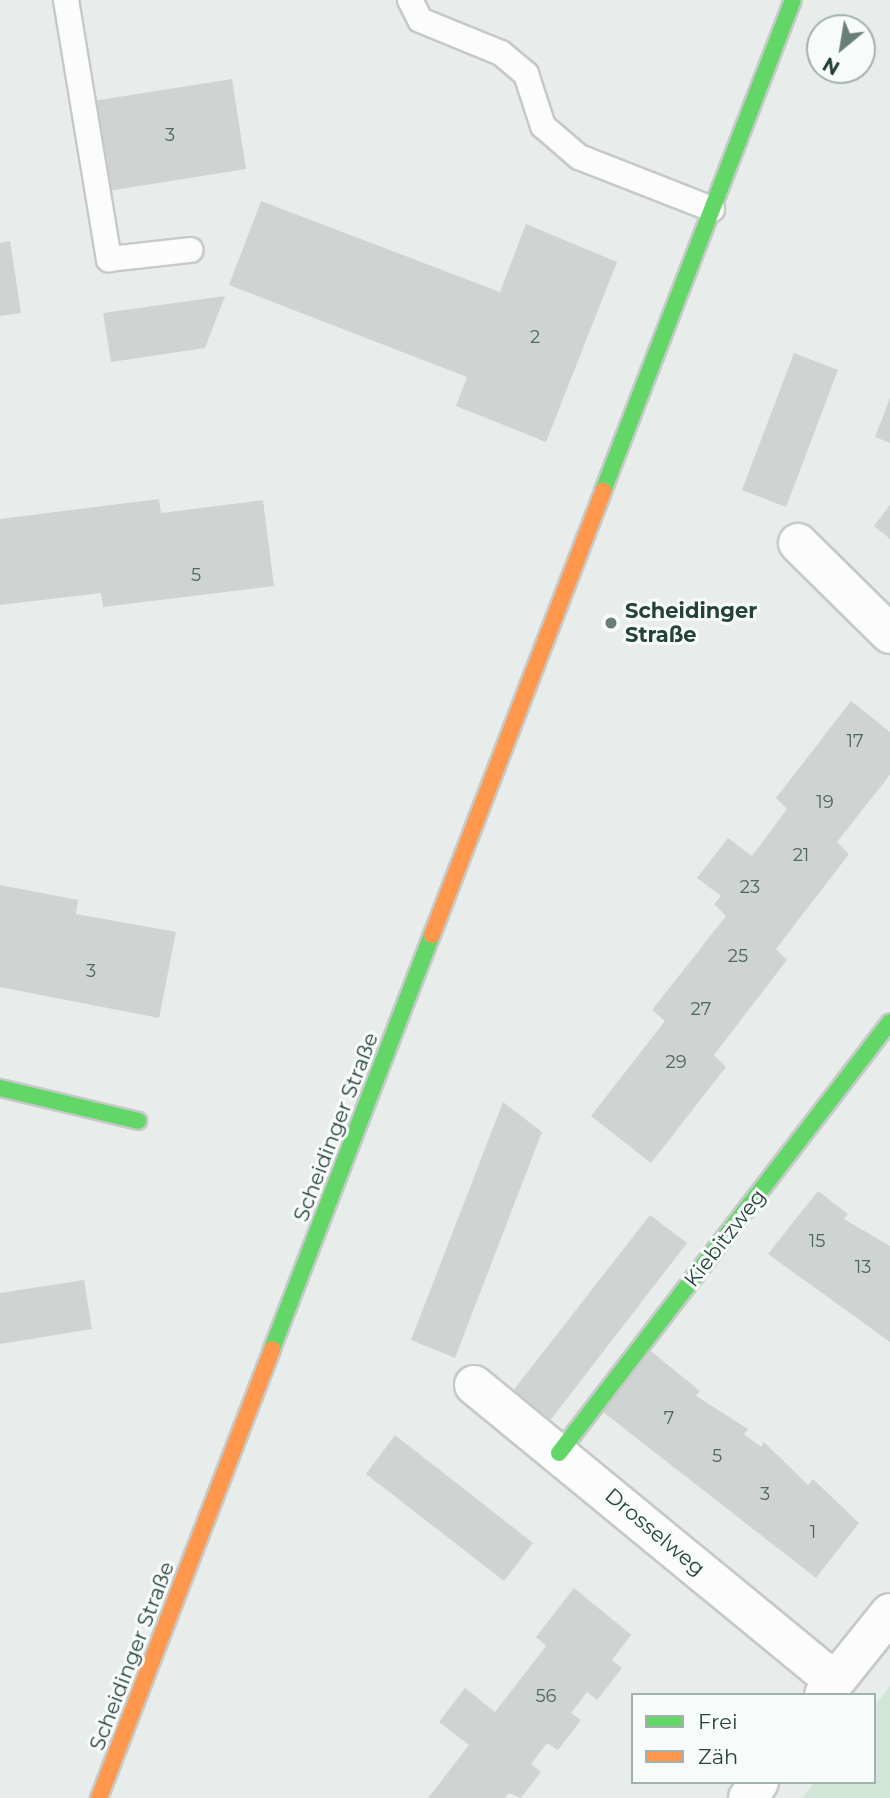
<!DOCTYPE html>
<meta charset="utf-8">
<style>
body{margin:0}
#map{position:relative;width:890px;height:1798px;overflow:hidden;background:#e8edeb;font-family:Montserrat,sans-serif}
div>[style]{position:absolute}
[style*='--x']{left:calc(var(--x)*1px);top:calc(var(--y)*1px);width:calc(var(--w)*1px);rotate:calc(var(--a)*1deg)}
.green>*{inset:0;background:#d1e6d8}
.building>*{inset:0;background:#cfd4d2}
.roads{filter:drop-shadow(2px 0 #c5cac8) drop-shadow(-2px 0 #c5cac8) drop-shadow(0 2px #c5cac8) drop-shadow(0 -2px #c5cac8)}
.lane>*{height:24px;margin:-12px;padding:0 12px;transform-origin:12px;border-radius:12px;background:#fcfcfc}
.street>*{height:38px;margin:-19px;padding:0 19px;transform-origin:19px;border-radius:19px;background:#fcfcfc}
.fast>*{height:16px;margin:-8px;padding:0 8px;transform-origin:8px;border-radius:8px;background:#63d668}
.slow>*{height:16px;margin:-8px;padding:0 8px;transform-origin:8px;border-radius:8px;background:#ff974d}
.dots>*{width:19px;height:19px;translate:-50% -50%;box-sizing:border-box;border:4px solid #f7fbf9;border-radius:50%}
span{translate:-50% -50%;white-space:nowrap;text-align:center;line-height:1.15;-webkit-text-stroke:6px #f7fbf9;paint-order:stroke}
.number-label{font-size:18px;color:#506761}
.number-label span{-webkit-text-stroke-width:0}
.poi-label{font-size:21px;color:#24423a;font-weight:700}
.left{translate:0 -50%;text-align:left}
.street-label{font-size:21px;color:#24423a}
.legend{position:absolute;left:631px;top:1693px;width:245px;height:91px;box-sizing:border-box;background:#f7fbf9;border:2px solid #a3b1ad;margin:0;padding:9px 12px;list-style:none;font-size:21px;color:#24423a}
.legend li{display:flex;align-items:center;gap:14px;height:35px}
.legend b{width:35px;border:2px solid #a3b1ad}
.north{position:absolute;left:806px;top:14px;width:70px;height:70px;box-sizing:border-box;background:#f7fbf9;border:2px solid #a3b1ad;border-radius:50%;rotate:210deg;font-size:19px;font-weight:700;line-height:28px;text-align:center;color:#24423a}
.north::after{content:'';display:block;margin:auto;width:24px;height:32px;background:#697e78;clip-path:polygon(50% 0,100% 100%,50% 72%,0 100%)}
</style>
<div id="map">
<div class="green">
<div style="clip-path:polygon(890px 1686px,890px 1798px,802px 1798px,815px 1782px,874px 1782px,874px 1706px)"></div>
</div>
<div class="building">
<div style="clip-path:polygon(232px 79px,246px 169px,108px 191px,93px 101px)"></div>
<div style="clip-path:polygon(261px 201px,500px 292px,526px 224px,617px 262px,546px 442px,456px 406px,467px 377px,229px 285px)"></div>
<div style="clip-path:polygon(10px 241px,21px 313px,0 316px,0 243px)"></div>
<div style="clip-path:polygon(225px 296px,205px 348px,111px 362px,103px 313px)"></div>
<div style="clip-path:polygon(794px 353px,838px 370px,786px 507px,742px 490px)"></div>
<div style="clip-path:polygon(890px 398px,890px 443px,875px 437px)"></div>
<div style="clip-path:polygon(159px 499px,161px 513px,263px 500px,274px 586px,103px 607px,101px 593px,0 605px,0 519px)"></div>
<div style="clip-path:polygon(890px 505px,890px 539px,874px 526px)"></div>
<div style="clip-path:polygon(851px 701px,890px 732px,890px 775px,837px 842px,849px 854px,776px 949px,787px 960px,714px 1055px,726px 1067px,651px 1163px,591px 1116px,665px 1021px,652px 1010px,726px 916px,714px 904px,721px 896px,697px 878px,728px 838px,752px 856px,787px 809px,776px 798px)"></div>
<div style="clip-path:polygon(0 885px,78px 900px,76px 914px,176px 932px,159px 1018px,0 987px)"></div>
<div style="clip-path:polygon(503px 1102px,542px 1132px,455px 1358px,411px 1340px)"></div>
<div style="clip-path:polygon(818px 1191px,848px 1214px,844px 1219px,890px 1246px,890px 1342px,768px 1254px)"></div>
<div style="clip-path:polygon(650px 1215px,687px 1243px,549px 1422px,512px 1392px)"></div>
<div style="clip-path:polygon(84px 1280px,92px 1329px,0 1344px,0 1293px)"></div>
<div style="clip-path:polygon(651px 1351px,700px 1391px,696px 1396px,748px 1429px,744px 1434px,761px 1447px,764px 1442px,808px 1485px,813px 1479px,859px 1523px,816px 1578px,603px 1412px)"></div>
<div style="clip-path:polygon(395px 1435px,533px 1543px,504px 1581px,366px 1474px)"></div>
<div style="clip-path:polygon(574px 1588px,641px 1643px,631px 1635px,612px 1660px,622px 1668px,597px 1700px,587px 1692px,571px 1713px,581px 1720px,558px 1750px,547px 1743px,531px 1764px,541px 1772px,521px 1798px,509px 1793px,505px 1798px,428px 1798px,469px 1745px,439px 1722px,465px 1688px,495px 1712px,546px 1646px,536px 1637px)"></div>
</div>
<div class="roads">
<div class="lane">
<div style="--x:66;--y:0;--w:263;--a:80.6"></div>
<div style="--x:109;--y:259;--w:82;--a:-6.3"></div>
<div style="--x:410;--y:0;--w:22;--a:63"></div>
<div style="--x:420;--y:20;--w:87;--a:22.2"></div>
<div style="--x:501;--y:53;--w:33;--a:40"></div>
<div style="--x:526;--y:74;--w:55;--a:71.9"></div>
<div style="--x:543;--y:126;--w:48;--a:40.7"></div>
<div style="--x:579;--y:157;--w:143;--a:21.4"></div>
</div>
<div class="street">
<div style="--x:798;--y:543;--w:129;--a:44.7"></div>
<div style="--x:474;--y:1385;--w:466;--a:39.4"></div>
<div style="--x:824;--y:1695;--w:105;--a:-51.2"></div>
<div style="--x:748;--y:1798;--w:19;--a:-55"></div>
</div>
<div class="fast">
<div style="--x:603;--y:491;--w:526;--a:-68.85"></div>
<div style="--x:0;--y:1088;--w:142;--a:13.4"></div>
<div style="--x:272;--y:1349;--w:444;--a:-68.9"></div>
<div style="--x:559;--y:1453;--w:543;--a:-52.48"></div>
</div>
<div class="slow">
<div style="--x:432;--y:935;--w:476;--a:-68.9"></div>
<div style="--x:99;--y:1798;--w:481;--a:-68.9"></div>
</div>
</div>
<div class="dots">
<div style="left:611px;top:623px;background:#697e78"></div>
</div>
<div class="number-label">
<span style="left:170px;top:135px">3</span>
<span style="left:535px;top:337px">2</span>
<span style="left:196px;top:575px">5</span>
<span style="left:855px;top:741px">17</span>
<span style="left:825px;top:802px">19</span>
<span style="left:801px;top:855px">21</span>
<span style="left:750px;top:887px">23</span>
<span style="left:738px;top:956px">25</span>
<span style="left:91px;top:971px">3</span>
<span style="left:701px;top:1009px">27</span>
<span style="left:676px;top:1062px">29</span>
<span style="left:817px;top:1241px">15</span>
<span style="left:863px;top:1267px">13</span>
<span style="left:669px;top:1418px">7</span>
<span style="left:717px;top:1456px">5</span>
<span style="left:765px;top:1494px">3</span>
<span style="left:813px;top:1532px">1</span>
<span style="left:546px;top:1696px">56</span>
</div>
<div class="poi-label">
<span class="left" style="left:625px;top:623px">Scheidinger<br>Straße</span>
</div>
<div class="street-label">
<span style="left:336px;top:1127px;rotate:-69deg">Scheidinger Straße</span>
<span style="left:725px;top:1238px;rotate:-52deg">Kiebitzweg</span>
<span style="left:655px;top:1532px;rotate:40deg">Drosselweg</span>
<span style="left:132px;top:1656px;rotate:-69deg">Scheidinger Straße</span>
</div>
<ul class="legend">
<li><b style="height:9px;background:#63d668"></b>Frei</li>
<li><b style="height:9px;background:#ff974d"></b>Zäh</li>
</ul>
<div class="north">N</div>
</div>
